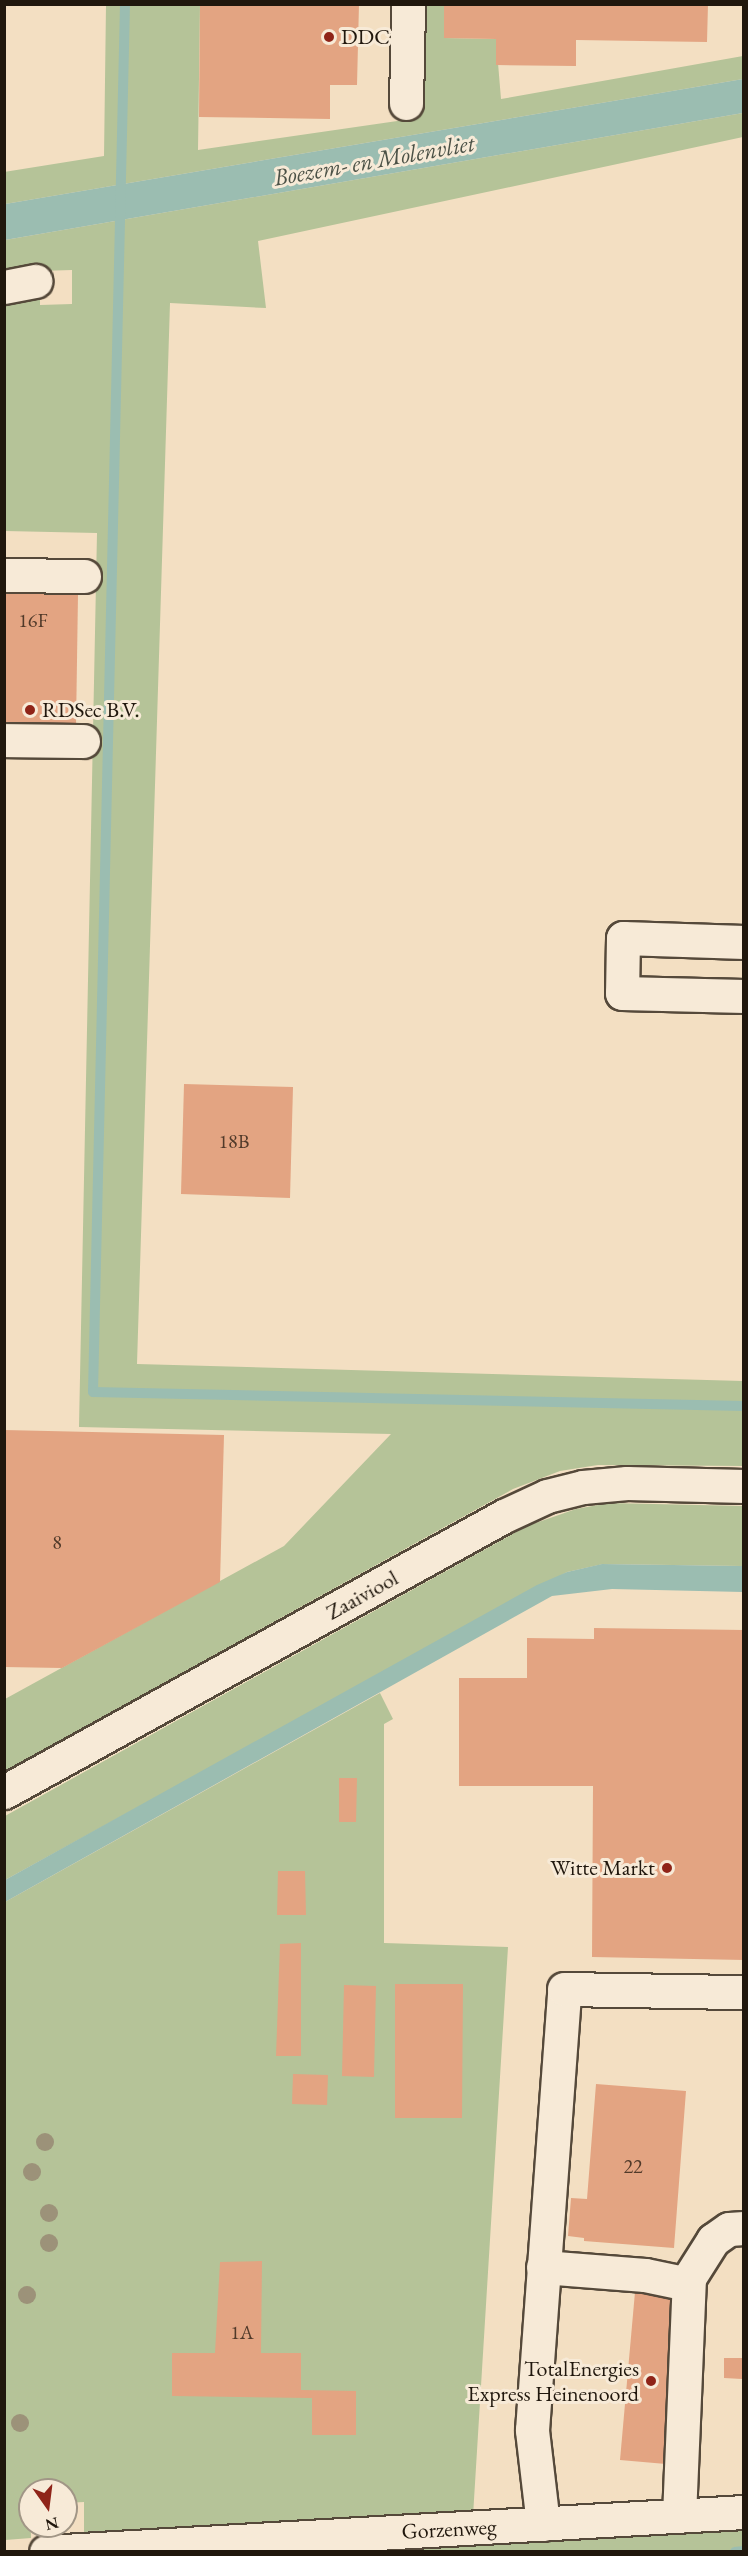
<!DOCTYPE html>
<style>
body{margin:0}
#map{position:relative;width:748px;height:2556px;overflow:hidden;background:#f3dfc2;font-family:"EB Garamond",serif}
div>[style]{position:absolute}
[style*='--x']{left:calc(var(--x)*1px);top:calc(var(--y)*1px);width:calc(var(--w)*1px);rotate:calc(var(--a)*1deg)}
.green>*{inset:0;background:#b5c398}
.water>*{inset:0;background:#9bbdb1}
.stream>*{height:10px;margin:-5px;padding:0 5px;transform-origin:5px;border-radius:5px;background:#9bbdb1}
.building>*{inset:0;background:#e3a482}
.roads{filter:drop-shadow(2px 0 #55493a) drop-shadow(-2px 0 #55493a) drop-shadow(0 2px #55493a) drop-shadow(0 -2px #55493a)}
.minor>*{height:33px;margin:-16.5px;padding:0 16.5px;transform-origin:16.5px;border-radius:16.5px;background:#f7ead7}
.trees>*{width:18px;height:18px;margin:-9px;border-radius:50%;background:#9c9279}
.dots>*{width:16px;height:16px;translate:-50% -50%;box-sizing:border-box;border:3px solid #f7ead7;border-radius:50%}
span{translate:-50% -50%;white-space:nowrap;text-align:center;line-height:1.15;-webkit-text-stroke:6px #f7ead7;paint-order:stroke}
.number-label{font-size:20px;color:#513a2a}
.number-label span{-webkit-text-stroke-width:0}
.poi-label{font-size:22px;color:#20170d}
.left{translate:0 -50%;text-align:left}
.right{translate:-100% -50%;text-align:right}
.street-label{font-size:22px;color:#20170d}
.water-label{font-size:24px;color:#4b5146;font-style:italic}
.frame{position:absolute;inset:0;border:6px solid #20170d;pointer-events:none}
.north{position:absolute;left:18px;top:2478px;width:60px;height:60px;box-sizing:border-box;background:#f7ead7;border:2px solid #a19686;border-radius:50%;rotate:166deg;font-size:16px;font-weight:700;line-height:24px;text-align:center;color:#20170d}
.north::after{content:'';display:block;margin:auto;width:21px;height:27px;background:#8f2418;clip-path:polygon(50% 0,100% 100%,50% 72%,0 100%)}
</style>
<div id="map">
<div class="green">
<div style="clip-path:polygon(106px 5px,200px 5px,198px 150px,418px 118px,421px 5px,444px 5px,444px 38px,496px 39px,501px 99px,743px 56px,743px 79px,5px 204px,4px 172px,104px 156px)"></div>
<div style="clip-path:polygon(743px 113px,743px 137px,258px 241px,266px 308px,170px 303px,137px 1364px,743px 1381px,743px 1466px,598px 1465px,560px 1471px,513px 1489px,5px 1771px,5px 1699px,284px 1546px,391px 1434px,79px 1427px,97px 533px,5px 531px,5px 297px,40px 290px,40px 305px,72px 304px,72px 270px,39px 271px,5px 278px,5px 240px)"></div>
<div style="clip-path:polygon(609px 1503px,743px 1506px,743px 1566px,603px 1564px,567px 1572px,5px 1880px,5px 1816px,527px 1526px,576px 1509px)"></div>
<div style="clip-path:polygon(380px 1693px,393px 1719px,384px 1724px,384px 1943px,508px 1947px,473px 2516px,84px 2537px,84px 2502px,66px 2503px,66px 2490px,30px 2490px,31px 2538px,5px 2540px,5px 1902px)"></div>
<div style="clip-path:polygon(743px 2529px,743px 2551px,342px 2551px)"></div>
</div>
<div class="water">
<div style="clip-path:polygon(743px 79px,743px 113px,5px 240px,5px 204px)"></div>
<div style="clip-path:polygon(602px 1564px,743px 1566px,743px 1592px,612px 1589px,552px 1596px,5px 1902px,5px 1880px,537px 1585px,567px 1572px)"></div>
</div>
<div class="stream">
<div style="--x:125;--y:4;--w:1388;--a:91.32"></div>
<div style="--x:93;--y:1392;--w:651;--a:1.23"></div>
<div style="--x:735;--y:2552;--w:9;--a:-6"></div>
</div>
<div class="building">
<div style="clip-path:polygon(200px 4px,359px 4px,357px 85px,330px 85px,330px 119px,199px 117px)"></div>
<div style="clip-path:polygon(444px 4px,708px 4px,707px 42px,576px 40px,576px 66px,496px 65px,496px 39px,444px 38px)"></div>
<div style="clip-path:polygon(4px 593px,78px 594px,76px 726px,4px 724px)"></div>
<div style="clip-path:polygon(184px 1084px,293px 1087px,290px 1198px,181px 1194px)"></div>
<div style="clip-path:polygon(4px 1430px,224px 1435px,220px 1582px,62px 1668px,4px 1667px)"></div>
<div style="clip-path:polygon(594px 1628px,744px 1630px,744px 1960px,592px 1957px,593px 1786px,459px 1786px,459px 1678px,527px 1678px,527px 1638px,594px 1639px)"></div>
<div style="clip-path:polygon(339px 1778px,357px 1778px,356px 1822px,339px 1822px)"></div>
<div style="clip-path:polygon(278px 1871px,305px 1871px,306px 1915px,277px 1915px)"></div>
<div style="clip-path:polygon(301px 1943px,301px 2056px,276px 2056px,280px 1944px)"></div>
<div style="clip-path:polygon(395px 1984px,463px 1984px,462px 2118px,395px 2118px)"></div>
<div style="clip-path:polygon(344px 1985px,376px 1986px,374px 2077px,342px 2076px)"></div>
<div style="clip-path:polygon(293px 2074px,328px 2075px,327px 2105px,292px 2104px)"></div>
<div style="clip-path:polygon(596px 2084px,686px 2091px,674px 2248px,584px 2241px,584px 2238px,568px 2236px,571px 2198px,587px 2199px)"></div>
<div style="clip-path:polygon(262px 2261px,261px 2353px,301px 2353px,301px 2390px,356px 2391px,356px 2435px,312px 2435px,312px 2398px,172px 2396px,172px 2353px,215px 2353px,220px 2262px)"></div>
<div style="clip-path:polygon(635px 2292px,672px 2296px,666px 2464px,620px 2460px)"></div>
<div style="clip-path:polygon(724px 2358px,744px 2358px,742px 2379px,724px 2378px)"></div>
</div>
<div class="roads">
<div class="minor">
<div style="--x:406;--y:103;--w:99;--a:-88.8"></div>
<div style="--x:4;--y:287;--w:32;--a:-11"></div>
<div style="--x:4;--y:575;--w:80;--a:0.7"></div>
<div style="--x:4;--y:740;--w:79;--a:0.7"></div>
<div style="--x:744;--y:942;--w:121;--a:-178.1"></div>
<div style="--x:623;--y:938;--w:55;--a:91"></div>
<div style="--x:622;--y:993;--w:122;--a:1.4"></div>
<div style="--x:4;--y:1792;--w:571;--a:-28.9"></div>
<div style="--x:504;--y:1516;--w:47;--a:-24.9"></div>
<div style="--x:547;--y:1496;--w:37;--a:-14"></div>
<div style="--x:583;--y:1487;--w:44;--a:-5.2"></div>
<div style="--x:627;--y:1483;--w:117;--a:1.5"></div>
<div style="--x:543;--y:2267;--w:102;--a:4.5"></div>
<div style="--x:645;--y:2275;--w:44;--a:11.8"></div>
<div style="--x:679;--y:2516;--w:238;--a:-87.6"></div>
<div style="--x:689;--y:2278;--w:45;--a:-57.7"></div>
<div style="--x:713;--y:2240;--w:19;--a:-35"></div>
<div style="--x:729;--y:2229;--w:15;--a:-4"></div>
<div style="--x:543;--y:2524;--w:95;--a:-96.7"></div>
<div style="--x:532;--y:2430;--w:442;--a:-85.8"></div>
<div style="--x:564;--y:1989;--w:180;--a:1"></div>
<div style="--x:46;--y:2552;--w:699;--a:-3.28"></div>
</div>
</div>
<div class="trees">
<div style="left:45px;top:2142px"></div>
<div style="left:32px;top:2172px"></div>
<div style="left:49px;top:2213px"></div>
<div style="left:49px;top:2243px"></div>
<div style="left:27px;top:2295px"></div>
<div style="left:20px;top:2423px"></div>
</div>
<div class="dots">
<div style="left:329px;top:37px;background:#8f2418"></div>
<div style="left:30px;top:710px;background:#8f2418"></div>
<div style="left:667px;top:1868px;background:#8f2418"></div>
<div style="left:651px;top:2381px;background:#8f2418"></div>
</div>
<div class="number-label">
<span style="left:33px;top:620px">16F</span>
<span style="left:234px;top:1141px">18B</span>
<span style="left:57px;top:1542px">8</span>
<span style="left:633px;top:2166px">22</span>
<span style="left:242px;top:2332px">1A</span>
</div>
<div class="poi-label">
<span class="left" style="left:341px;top:37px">DDC</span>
<span class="left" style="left:42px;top:710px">RDSec B.V.</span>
<span class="right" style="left:655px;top:1868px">Witte Markt</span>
<span class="right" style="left:639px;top:2381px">TotalEnergies<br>Express Heinenoord</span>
</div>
<div class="street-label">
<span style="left:362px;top:1595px;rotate:-29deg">Zaaiviool</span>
<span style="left:449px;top:2529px;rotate:-3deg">Gorzenweg</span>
</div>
<div class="water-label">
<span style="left:374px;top:160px;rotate:-10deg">Boezem- en Molenvliet</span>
</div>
<div class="frame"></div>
<div class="north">N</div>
</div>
